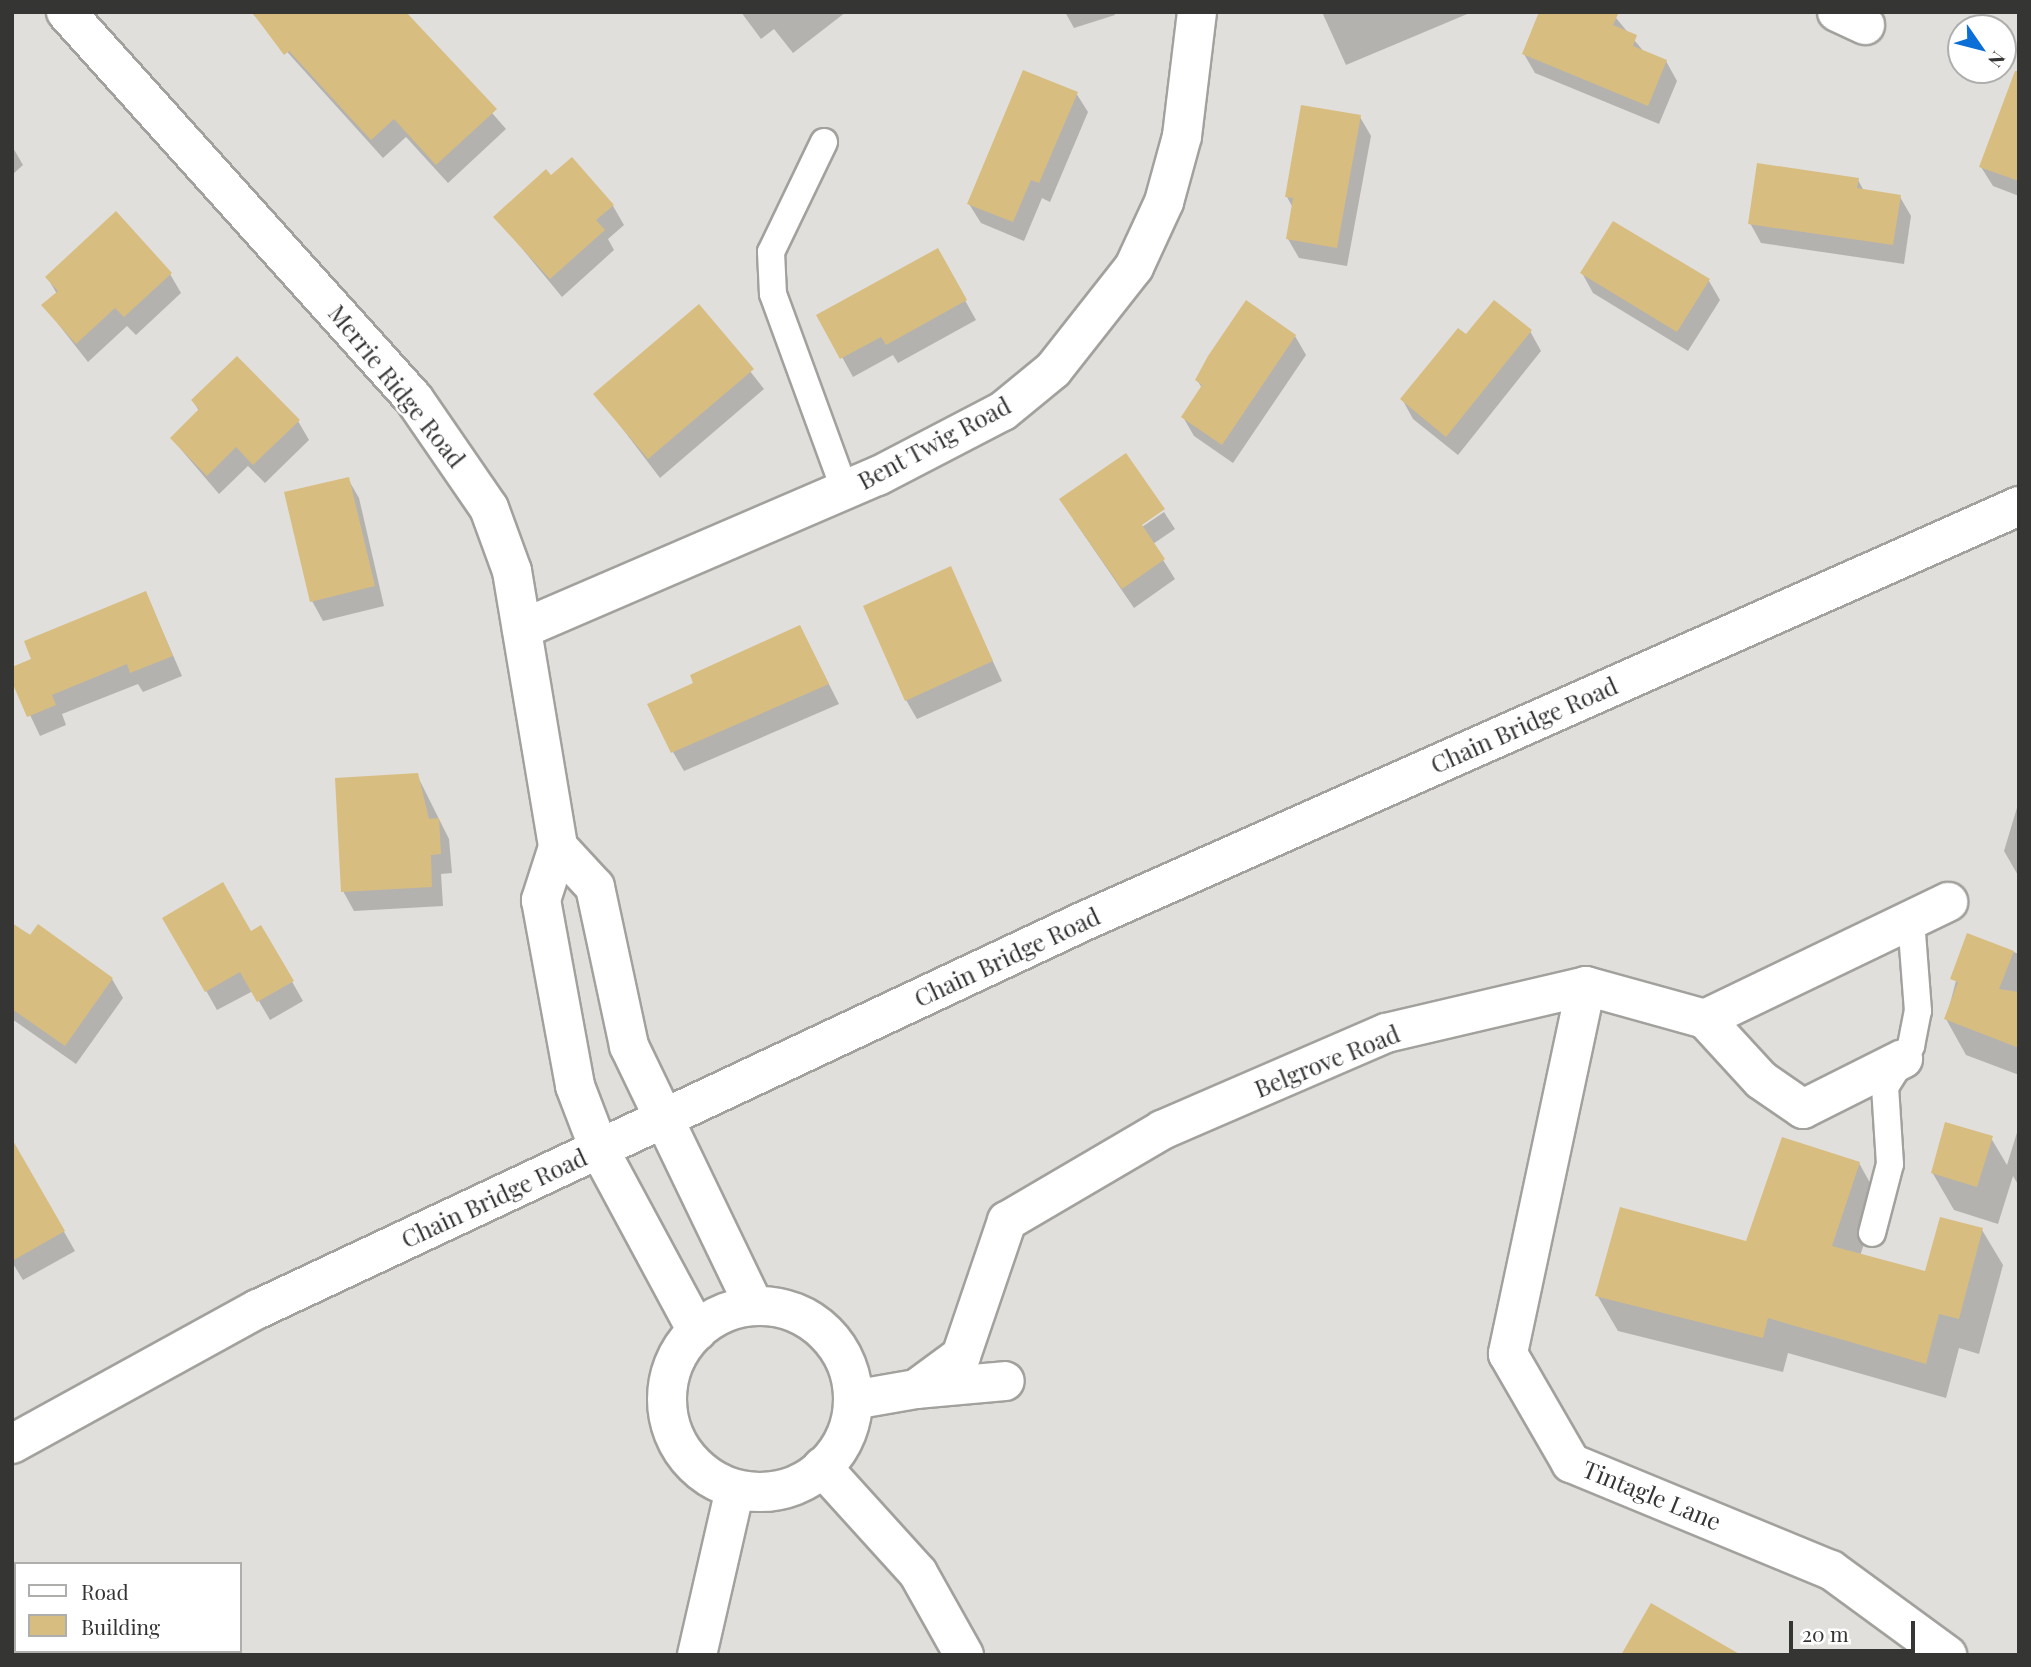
<!DOCTYPE html>
<style>
body{margin:0}
#map{position:relative;width:2031px;height:1667px;overflow:hidden;background:#e1dfdb;font-family:"Playfair Display",serif}
div>[style]{position:absolute}
[style*='--x']{left:calc(var(--x)*1px);top:calc(var(--y)*1px);width:calc(var(--w)*1px);rotate:calc(var(--a)*1deg)}
.shadow>*{inset:0;background:#0003}
.building>*{inset:0;background:#d8bd81}
.roads{filter:drop-shadow(2px 0 #a2a19d) drop-shadow(-2px 0 #a2a19d) drop-shadow(0 2px #a2a19d) drop-shadow(0 -2px #a2a19d)}
.service>*{height:26px;margin:-13px;padding:0 13px;transform-origin:13px;border-radius:13px;background:#fff}
.minor>*{height:38px;margin:-19px;padding:0 19px;transform-origin:19px;border-radius:19px;background:#fff}
.minor>.ring{margin:-19px;padding:0;box-sizing:content-box;background:none;border:38px solid #fff;border-radius:50%}
.primary>*{height:38px;margin:-19px;padding:0 19px;transform-origin:19px;border-radius:19px;background:#fff}
span{translate:-50% -50%;white-space:nowrap;text-align:center;line-height:1.15;-webkit-text-stroke:5px #fff;paint-order:stroke}
.street-label{font-size:24px;color:#353533}
.frame{position:absolute;inset:0;border:14px solid #353533;pointer-events:none}
.legend{position:absolute;left:14px;top:1562px;width:228px;height:91px;box-sizing:border-box;background:#fff;border:2px solid #aeaead;margin:0;padding:9px 12px;list-style:none;font-size:21px;color:#353533}
.legend li{display:flex;align-items:center;gap:14px;height:35px}
.legend b{width:35px;border:2px solid #aeaead}
.north{position:absolute;left:1947px;top:14px;width:70px;height:70px;box-sizing:border-box;background:#fff;border:2px solid #aeaead;border-radius:50%;rotate:125deg;font-size:19px;font-weight:700;line-height:28px;text-align:center;color:#353533}
.north::after{content:'';display:block;margin:auto;width:24px;height:32px;background:#0b6fd7;clip-path:polygon(50% 0,100% 100%,50% 72%,0 100%)}
.scale{position:absolute;left:1789px;top:1621px;width:126px;height:32px;box-sizing:border-box;border:4px solid #353533;border-top:0;padding-left:9px;font-size:21px;line-height:24px;white-space:nowrap;color:#353533;-webkit-text-stroke:5px #fff;paint-order:stroke}
</style>
<div id="map">
<div class="shadow">
<div style="clip-path:polygon(251px 12px,404px 12px,506px 129px,448px 183px,406px 137px,383px 158px)"></div>
<div style="clip-path:polygon(741px 12px,846px 12px,793px 53px,774px 29px,761px 39px)"></div>
<div style="clip-path:polygon(1065px 12px,1114px 12px,1115px 15px,1074px 28px)"></div>
<div style="clip-path:polygon(1322px 12px,1472px 12px,1346px 65px)"></div>
<div style="clip-path:polygon(1616px 18px,1645px 53px,1666px 61px,1677px 81px,1659px 124px,1535px 73px,1524px 54px)"></div>
<div style="clip-path:polygon(2019px 77px,2019px 196px,1993px 186px,1981px 167px)"></div>
<div style="clip-path:polygon(1076px 93px,1088px 112px,1050px 202px,1042px 198px,1024px 241px,981px 223px,969px 204px)"></div>
<div style="clip-path:polygon(1360px 117px,1371px 136px,1347px 266px,1299px 258px,1288px 239px,1293px 208px,1287px 197px)"></div>
<div style="clip-path:polygon(12px 146px,23px 165px,12px 175px)"></div>
<div style="clip-path:polygon(551px 178px,613px 206px,624px 225px,608px 239px,614px 250px,562px 297px,496px 217px)"></div>
<div style="clip-path:polygon(1858px 180px,1864px 191px,1900px 197px,1911px 216px,1904px 264px,1761px 243px,1750px 223px)"></div>
<div style="clip-path:polygon(948px 270px,976px 320px,898px 363px,893px 355px,853px 377px,819px 315px)"></div>
<div style="clip-path:polygon(1582px 273px,1709px 281px,1720px 300px,1688px 351px,1593px 293px)"></div>
<div style="clip-path:polygon(170px 274px,181px 293px,136px 335px,127px 326px,88px 362px,44px 306px,57px 294px,47px 277px)"></div>
<div style="clip-path:polygon(699px 306px,764px 389px,660px 478px,596px 394px)"></div>
<div style="clip-path:polygon(1530px 331px,1541px 351px,1458px 455px,1413px 419px,1402px 399px,1466px 337px)"></div>
<div style="clip-path:polygon(1295px 336px,1306px 355px,1233px 463px,1194px 436px,1183px 417px,1202px 388px,1197px 380px)"></div>
<div style="clip-path:polygon(193px 401px,298px 421px,309px 440px,265px 483px,248px 466px,219px 494px,172px 439px,199px 411px)"></div>
<div style="clip-path:polygon(348px 479px,359px 498px,384px 606px,323px 621px,312px 601px)"></div>
<div style="clip-path:polygon(1164px 512px,1175px 529px,1153px 544px,1175px 579px,1134px 608px,1073px 519px,1136px 531px)"></div>
<div style="clip-path:polygon(950px 569px,1002px 681px,917px 719px,906px 700px)"></div>
<div style="clip-path:polygon(146px 593px,182px 676px,143px 692px,138px 684px,62px 714px,66px 725px,40px 736px,12px 677px)"></div>
<div style="clip-path:polygon(800px 627px,839px 704px,684px 771px,673px 752px)"></div>
<div style="clip-path:polygon(417px 775px,449px 839px,452px 873px,441px 874px,443px 906px,354px 911px,343px 891px)"></div>
<div style="clip-path:polygon(2019px 801px,2019px 877px,2004px 851px)"></div>
<div style="clip-path:polygon(165px 918px,251px 933px,261px 927px,303px 1001px,270px 1020px,253px 991px,217px 1010px)"></div>
<div style="clip-path:polygon(12px 925px,112px 979px,123px 998px,76px 1064px,12px 1019px)"></div>
<div style="clip-path:polygon(1968px 935px,2019px 954px,2019px 1075px,1966px 1055px,1946px 1019px)"></div>
<div style="clip-path:polygon(2019px 1126px,2019px 1186px,2013px 1176px,1998px 1224px,1954px 1210px,1932px 1172px,1991px 1138px,2007px 1165px)"></div>
<div style="clip-path:polygon(1859px 1163px,1879px 1199px,1860px 1256px,1926px 1274px,1982px 1230px,2003px 1265px,1979px 1354px,1959px 1348px,1946px 1398px,1788px 1353px,1783px 1372px,1618px 1331px,1597px 1295px,1747px 1243px)"></div>
<div style="clip-path:polygon(31px 1174px,75px 1251px,23px 1280px,12px 1262px,12px 1185px)"></div>
</div>
<div class="building">
<div style="clip-path:polygon(252px 12px,406px 12px,497px 109px,436px 165px,394px 119px,371px 140px,289px 51px,284px 55px)"></div>
<div style="clip-path:polygon(1539px 12px,1619px 12px,1613px 25px,1637px 35px,1633px 46px,1667px 60px,1648px 106px,1522px 54px)"></div>
<div style="clip-path:polygon(1023px 70px,1078px 92px,1039px 183px,1031px 180px,1013px 222px,967px 204px)"></div>
<div style="clip-path:polygon(2015px 71px,2019px 71px,2019px 181px,1979px 167px)"></div>
<div style="clip-path:polygon(1301px 105px,1361px 115px,1337px 248px,1286px 239px,1293px 198px,1285px 197px)"></div>
<div style="clip-path:polygon(572px 157px,614px 205px,596px 220px,605px 230px,550px 279px,493px 217px,546px 169px,551px 175px)"></div>
<div style="clip-path:polygon(1757px 163px,1859px 178px,1857px 188px,1901px 195px,1893px 245px,1748px 224px)"></div>
<div style="clip-path:polygon(116px 211px,172px 273px,124px 317px,115px 308px,76px 344px,41px 305px,58px 291px,45px 277px)"></div>
<div style="clip-path:polygon(1613px 221px,1710px 279px,1677px 332px,1580px 273px)"></div>
<div style="clip-path:polygon(938px 248px,967px 300px,886px 345px,881px 337px,840px 359px,816px 315px)"></div>
<div style="clip-path:polygon(1246px 300px,1296px 335px,1222px 445px,1181px 417px,1202px 385px,1195px 380px,1208px 356px)"></div>
<div style="clip-path:polygon(1494px 300px,1532px 330px,1446px 437px,1400px 399px,1458px 328px,1466px 334px)"></div>
<div style="clip-path:polygon(699px 304px,754px 369px,648px 459px,593px 394px)"></div>
<div style="clip-path:polygon(237px 356px,300px 420px,253px 465px,236px 447px,207px 476px,170px 438px,199px 409px,191px 400px)"></div>
<div style="clip-path:polygon(1126px 453px,1165px 509px,1142px 525px,1165px 559px,1122px 589px,1059px 499px)"></div>
<div style="clip-path:polygon(349px 477px,375px 586px,310px 602px,284px 492px)"></div>
<div style="clip-path:polygon(951px 566px,993px 661px,905px 701px,863px 606px)"></div>
<div style="clip-path:polygon(146px 591px,173px 656px,130px 673px,127px 664px,52px 695px,56px 705px,27px 717px,12px 682px,12px 667px,31px 659px,24px 641px)"></div>
<div style="clip-path:polygon(800px 625px,829px 684px,671px 753px,647px 704px,693px 683px,690px 675px)"></div>
<div style="clip-path:polygon(418px 773px,429px 819px,439px 818px,441px 854px,431px 855px,432px 887px,341px 892px,335px 778px)"></div>
<div style="clip-path:polygon(223px 882px,251px 931px,261px 925px,294px 981px,257px 1002px,240px 972px,205px 992px,162px 918px)"></div>
<div style="clip-path:polygon(12px 923px,30px 935px,38px 924px,113px 978px,65px 1046px,12px 1009px)"></div>
<div style="clip-path:polygon(1967px 933px,2014px 951px,1999px 989px,2019px 992px,2019px 1048px,1944px 1019px,1958px 982px,1950px 979px)"></div>
<div style="clip-path:polygon(1945px 1122px,1993px 1136px,1977px 1187px,1931px 1173px)"></div>
<div style="clip-path:polygon(1782px 1137px,1860px 1162px,1832px 1246px,1925px 1271px,1940px 1217px,1983px 1228px,1959px 1319px,1939px 1314px,1926px 1364px,1768px 1318px,1763px 1338px,1595px 1296px,1620px 1207px,1746px 1241px)"></div>
<div style="clip-path:polygon(12px 1139px,65px 1231px,12px 1261px)"></div>
<div style="clip-path:polygon(1651px 1603px,1741px 1655px,1621px 1655px)"></div>
</div>
<div class="roads">
<div class="service">
<div style="--x:824;--y:142;--w:122;--a:115.7"></div>
<div style="--x:771;--y:252;--w:42;--a:87.3"></div>
<div style="--x:773;--y:294;--w:210;--a:69.9"></div>
<div style="--x:1872;--y:1233;--w:71;--a:-75.4"></div>
<div style="--x:1890;--y:1164;--w:77;--a:-93.7"></div>
<div style="--x:1885;--y:1087;--w:49;--a:-57.6"></div>
<div style="--x:1911;--y:1046;--w:36;--a:-79"></div>
<div style="--x:1918;--y:1011;--w:92;--a:-94.4"></div>
</div>
<div class="minor">
<div style="--x:66;--y:12;--w:520;--a:48.04"></div>
<div style="--x:414;--y:399;--w:132;--a:55.5"></div>
<div style="--x:489;--y:508;--w:67;--a:69.9"></div>
<div style="--x:512;--y:571;--w:280;--a:80.5"></div>
<div style="--x:558;--y:847;--w:56;--a:107.8"></div>
<div style="--x:541;--y:900;--w:189;--a:79.6"></div>
<div style="--x:575;--y:1086;--w:67;--a:69.1"></div>
<div style="--x:599;--y:1149;--w:207;--a:61.7"></div>
<div style="--x:1837;--y:12;--w:31;--a:25"></div>
<div style="--x:522;--y:629;--w:387;--a:-23.3"></div>
<div style="--x:878;--y:476;--w:141;--a:-27.5"></div>
<div style="--x:1003;--y:411;--w:65;--a:-39.4"></div>
<div style="--x:1053;--y:370;--w:131;--a:-51.8"></div>
<div style="--x:1134;--y:267;--w:72;--a:-65.2"></div>
<div style="--x:1164;--y:202;--w:68;--a:-74.7"></div>
<div style="--x:1182;--y:136;--w:125;--a:-83.1"></div>
<div style="--x:558;--y:847;--w:54;--a:47.2"></div>
<div style="--x:595;--y:887;--w:163;--a:77.9"></div>
<div style="--x:629;--y:1046;--w:288;--a:64.3"></div>
<div style="--x:1586;--y:986;--w:376;--a:102"></div>
<div style="--x:1508;--y:1354;--w:126;--a:60"></div>
<div style="--x:1571;--y:1463;--w:281;--a:22.4"></div>
<div style="--x:1831;--y:1570;--w:144;--a:36.2"></div>
<div style="--x:1705;--y:1019;--w:83;--a:47.4"></div>
<div style="--x:1761;--y:1080;--w:51;--a:34.6"></div>
<div style="--x:1803;--y:1109;--w:112;--a:-26.6"></div>
<div class="ring" style="left:667px;top:1306px;width:148px;height:148px"></div>
<div style="--x:916;--y:1389;--w:89;--a:-5.1"></div>
<div style="--x:853;--y:1400;--w:64;--a:-9.9"></div>
<div style="--x:916;--y:1389;--w:56;--a:-36.3"></div>
<div style="--x:961;--y:1356;--w:143;--a:-71.2"></div>
<div style="--x:1007;--y:1221;--w:180;--a:-30.4"></div>
<div style="--x:1162;--y:1130;--w:244;--a:-23.4"></div>
<div style="--x:1386;--y:1033;--w:205;--a:-13.2"></div>
<div style="--x:1586;--y:986;--w:123;--a:15.5"></div>
<div style="--x:1705;--y:1019;--w:270;--a:-25.7"></div>
<div style="--x:822;--y:1467;--w:143;--a:47.8"></div>
<div style="--x:918;--y:1573;--w:94;--a:60.7"></div>
<div style="--x:697;--y:1655;--w:170;--a:-77.1"></div>
</div>
<div class="primary">
<div style="--x:12;--y:1444;--w:281;--a:-28.8"></div>
<div style="--x:258;--y:1309;--w:913;--a:-25.16"></div>
<div style="--x:1084;--y:921;--w:1023;--a:-23.93"></div>
</div>
</div>
<div class="street-label">
<span style="left:397px;top:386px;rotate:51deg">Merrie Ridge Road</span>
<span style="left:934px;top:443px;rotate:-28deg">Bent Twig Road</span>
<span style="left:1524px;top:725px;rotate:-24deg">Chain Bridge Road</span>
<span style="left:1007px;top:957px;rotate:-25deg">Chain Bridge Road</span>
<span style="left:1327px;top:1061px;rotate:-22deg">Belgrove Road</span>
<span style="left:494px;top:1198px;rotate:-25deg">Chain Bridge Road</span>
<span style="left:1652px;top:1495px;rotate:22deg">Tintagle Lane</span>
</div>
<div class="frame"></div>
<ul class="legend">
<li><b style="height:9px;background:#fff"></b>Road</li>
<li><b style="height:19px;background:#d8bd81"></b>Building</li>
</ul>
<div class="north">N</div>
<div class="scale">20 m</div>
</div>
